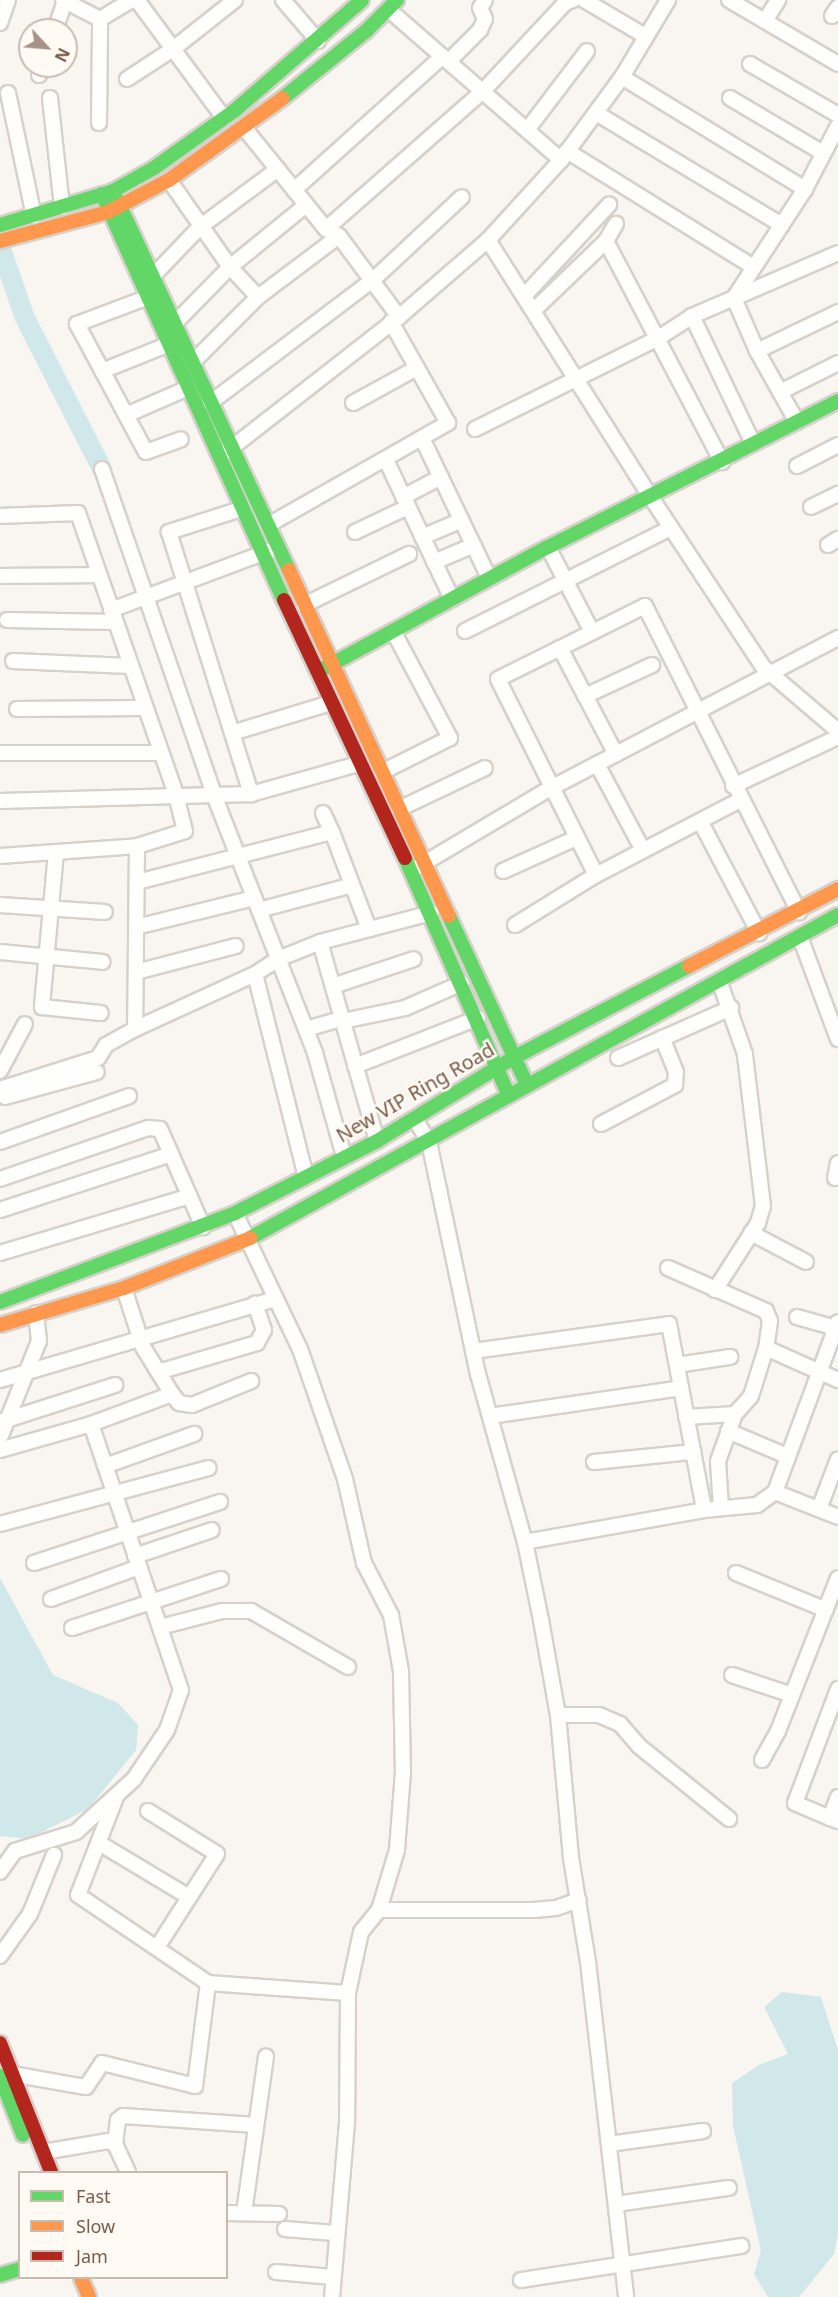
<!DOCTYPE html>
<style>
body{margin:0}
#map{position:relative;width:838px;height:2297px;overflow:hidden;background:#f9f5f0;font-family:"Noto Sans",sans-serif}
div>[style]{position:absolute}
[style*='--x']{left:calc(var(--x)*1px);top:calc(var(--y)*1px);width:calc(var(--w)*1px);rotate:calc(var(--a)*1deg)}
.water>*{inset:0;background:#d0e8ea}
.river>*{height:20px;margin:-10px;padding:0 10px;transform-origin:10px;border-radius:10px;background:#d0e8ea}
.roads{filter:drop-shadow(2px 0 #d7d1cb) drop-shadow(-2px 0 #d7d1cb) drop-shadow(0 2px #d7d1cb) drop-shadow(0 -2px #d7d1cb)}
.street>*{height:14px;margin:-7px;padding:0 7px;transform-origin:7px;border-radius:7px;background:#fefefd}
.fast>*{height:14px;margin:-7px;padding:0 7px;transform-origin:7px;border-radius:7px;background:#63d668}
.slow>*{height:14px;margin:-7px;padding:0 7px;transform-origin:7px;border-radius:7px;background:#ff974d}
.jam>*{height:14px;margin:-7px;padding:0 7px;transform-origin:7px;border-radius:7px;background:#b3261e}
span{translate:-50% -50%;white-space:nowrap;text-align:center;line-height:1.15;-webkit-text-stroke:5px #fffaf3;paint-order:stroke}
.street-label{font-size:20px;color:#7a5c4d}
.legend{position:absolute;left:18px;top:2171px;width:210px;height:108px;box-sizing:border-box;background:#fffaf3;border:2px solid #cabbb1;margin:0;padding:8px 10px;list-style:none;font-size:18px;color:#7a5c4d}
.legend li{display:flex;align-items:center;gap:12px;height:30px}
.legend b{width:30px;border:2px solid #cabbb1}
.north{position:absolute;left:18px;top:18px;width:60px;height:60px;box-sizing:border-box;background:#fffaf3;border:2px solid #cabbb1;border-radius:50%;rotate:116deg;font-size:16px;font-weight:700;line-height:24px;text-align:center;color:#7a5c4d}
.north::after{content:'';display:block;margin:auto;width:21px;height:27px;background:#a69286;clip-path:polygon(50% 0,100% 100%,50% 72%,0 100%)}
</style>
<div id="map">
<div class="water">
<div style="clip-path:polygon(0 1578px,53px 1675px,118px 1703px,138px 1725px,136px 1750px,88px 1809px,28px 1839px,0 1836px)"></div>
<div style="clip-path:polygon(782px 1992px,821px 1997px,838px 2050px,838px 2235px,834px 2254px,799px 2297px,768px 2297px,754px 2274px,761px 2251px,733px 2126px,732px 2083px,759px 2065px,788px 2054px,764px 2007px)"></div>
</div>
<div class="river">
<div style="--x:0;--y:246;--w:76;--a:70.9"></div>
<div style="--x:25;--y:318;--w:169;--a:63"></div>
</div>
<div class="roads">
<div class="street">
<div style="--x:63;--y:0;--w:42;--a:27.2"></div>
<div style="--x:100;--y:19;--w:37;--a:-31"></div>
<div style="--x:137;--y:0;--w:147;--a:53.6"></div>
<div style="--x:283;--y:0;--w:54;--a:49.5"></div>
<div style="--x:584;--y:0;--w:71;--a:30.5"></div>
<div style="--x:729;--y:0;--w:126;--a:30.4"></div>
<div style="--x:388;--y:9;--w:230;--a:41.1"></div>
<div style="--x:832;--y:16;--w:11;--a:-56"></div>
<div style="--x:765;--y:21;--w:25;--a:-58"></div>
<div style="--x:0;--y:23;--w:24;--a:-71"></div>
<div style="--x:55;--y:30;--w:31;--a:-71"></div>
<div style="--x:449;--y:61;--w:44;--a:-45"></div>
<div style="--x:480;--y:30;--w:12;--a:-66"></div>
<div style="--x:485;--y:19;--w:12;--a:-114"></div>
<div style="--x:480;--y:8;--w:9;--a:-58"></div>
<div style="--x:750;--y:64;--w:102;--a:30.1"></div>
<div style="--x:39;--y:75;--w:9;--a:-72"></div>
<div style="--x:622;--y:77;--w:215;--a:31.5"></div>
<div style="--x:127;--y:79;--w:55;--a:-33.1"></div>
<div style="--x:173;--y:49;--w:79;--a:-38.3"></div>
<div style="--x:8;--y:93;--w:126;--a:78.1"></div>
<div style="--x:50;--y:98;--w:110;--a:83.7"></div>
<div style="--x:730;--y:98;--w:108;--a:30.6"></div>
<div style="--x:596;--y:113;--w:217;--a:31.1"></div>
<div style="--x:99;--y:123;--w:104;--a:-89.4"></div>
<div style="--x:245;--y:129;--w:129;--a:51"></div>
<div style="--x:326;--y:229;--w:15;--a:28"></div>
<div style="--x:339;--y:236;--w:101;--a:53.5"></div>
<div style="--x:527;--y:130;--w:99;--a:-52.8"></div>
<div style="--x:567;--y:151;--w:219;--a:31.9"></div>
<div style="--x:169;--y:180;--w:106;--a:55"></div>
<div style="--x:230;--y:267;--w:41;--a:47"></div>
<div style="--x:294;--y:190;--w:200;--a:-42"></div>
<div style="--x:326;--y:229;--w:209;--a:-41.3"></div>
<div style="--x:483;--y:91;--w:120;--a:-47"></div>
<div style="--x:565;--y:3;--w:9;--a:-21"></div>
<div style="--x:488;--y:240;--w:303;--a:57.7"></div>
<div style="--x:650;--y:496;--w:205;--a:56.5"></div>
<div style="--x:763;--y:667;--w:99;--a:40.5"></div>
<div style="--x:606;--y:241;--w:250;--a:62.3"></div>
<div style="--x:152;--y:277;--w:69;--a:-46.2"></div>
<div style="--x:200;--y:227;--w:97;--a:-36.6"></div>
<div style="--x:524;--y:296;--w:125;--a:-47"></div>
<div style="--x:146;--y:298;--w:74;--a:159.4"></div>
<div style="--x:77;--y:324;--w:145;--a:61.7"></div>
<div style="--x:146;--y:452;--w:37;--a:-20"></div>
<div style="--x:533;--y:311;--w:101;--a:-43.8"></div>
<div style="--x:606;--y:241;--w:20;--a:-60"></div>
<div style="--x:692;--y:316;--w:139;--a:64.4"></div>
<div style="--x:174;--y:324;--w:80;--a:-45.5"></div>
<div style="--x:230;--y:267;--w:98;--a:-39.2"></div>
<div style="--x:757;--y:351;--w:90;--a:-25.7"></div>
<div style="--x:192;--y:363;--w:93;--a:-45"></div>
<div style="--x:258;--y:297;--w:101;--a:-37"></div>
<div style="--x:102;--y:371;--w:70;--a:-21.8"></div>
<div style="--x:780;--y:392;--w:65;--a:-26.6"></div>
<div style="--x:210;--y:403;--w:206;--a:-37.1"></div>
<div style="--x:374;--y:279;--w:120;--a:-43"></div>
<div style="--x:353;--y:403;--w:73;--a:-28.7"></div>
<div style="--x:126;--y:415;--w:65;--a:-23.4"></div>
<div style="--x:797;--y:422;--w:81;--a:-119.4"></div>
<div style="--x:757;--y:351;--w:58;--a:-113.5"></div>
<div style="--x:734;--y:298;--w:113;--a:-23.4"></div>
<div style="--x:475;--y:429;--w:207;--a:-26.4"></div>
<div style="--x:660;--y:337;--w:38;--a:-33"></div>
<div style="--x:692;--y:316;--w:46;--a:-23.2"></div>
<div style="--x:734;--y:298;--w:130;--a:-56.9"></div>
<div style="--x:805;--y:189;--w:71;--a:-62.4"></div>
<div style="--x:422;--y:438;--w:155;--a:64.4"></div>
<div style="--x:225;--y:453;--w:221;--a:-38"></div>
<div style="--x:399;--y:317;--w:118;--a:-40.9"></div>
<div style="--x:488;--y:240;--w:108;--a:-47.6"></div>
<div style="--x:561;--y:160;--w:103;--a:-53.7"></div>
<div style="--x:622;--y:77;--w:90;--a:-59.1"></div>
<div style="--x:386;--y:460;--w:154;--a:64.6"></div>
<div style="--x:797;--y:466;--w:46;--a:-27.1"></div>
<div style="--x:102;--y:469;--w:345;--a:71"></div>
<div style="--x:214;--y:795;--w:277;--a:68.6"></div>
<div style="--x:315;--y:1053;--w:107;--a:74.3"></div>
<div style="--x:403;--y:497;--w:43;--a:-27.8"></div>
<div style="--x:811;--y:507;--w:30;--a:-26"></div>
<div style="--x:241;--y:509;--w:76;--a:162.3"></div>
<div style="--x:169;--y:532;--w:275;--a:72.6"></div>
<div style="--x:0;--y:516;--w:78;--a:-2.2"></div>
<div style="--x:78;--y:513;--w:299;--a:70.8"></div>
<div style="--x:176;--y:795;--w:37;--a:76"></div>
<div style="--x:185;--y:831;--w:50;--a:162.6"></div>
<div style="--x:137;--y:846;--w:183;--a:90.6"></div>
<div style="--x:135;--y:1029;--w:132;--a:-24.6"></div>
<div style="--x:255;--y:974;--w:209;--a:75.9"></div>
<div style="--x:270;--y:524;--w:205;--a:-29.6"></div>
<div style="--x:448;--y:423;--w:116;--a:-119.4"></div>
<div style="--x:355;--y:532;--w:59;--a:-25.3"></div>
<div style="--x:422;--y:537;--w:43;--a:-23"></div>
<div style="--x:828;--y:545;--w:12;--a:-31"></div>
<div style="--x:548;--y:547;--w:96;--a:62.6"></div>
<div style="--x:434;--y:562;--w:43;--a:-23"></div>
<div style="--x:0;--y:576;--w:99;--a:-0.6"></div>
<div style="--x:304;--y:605;--w:117;--a:-25.9"></div>
<div style="--x:111;--y:610;--w:169;--a:-20.5"></div>
<div style="--x:7;--y:620;--w:108;--a:1.1"></div>
<div style="--x:465;--y:631;--w:230;--a:-26.6"></div>
<div style="--x:560;--y:648;--w:120;--a:62.2"></div>
<div style="--x:13;--y:661;--w:117;--a:2.4"></div>
<div style="--x:585;--y:696;--w:74;--a:-24.8"></div>
<div style="--x:17;--y:709;--w:127;--a:-0.5"></div>
<div style="--x:232;--y:733;--w:96;--a:-16.9"></div>
<div style="--x:0;--y:753;--w:161;--a:0"></div>
<div style="--x:597;--y:764;--w:98;--a:61.9"></div>
<div style="--x:382;--y:772;--w:76;--a:-26.6"></div>
<div style="--x:450;--y:738;--w:121;--a:-118"></div>
<div style="--x:733;--y:786;--w:116;--a:-25"></div>
<div style="--x:0;--y:801;--w:251;--a:-1.6"></div>
<div style="--x:251;--y:794;--w:114;--a:-15.7"></div>
<div style="--x:399;--y:809;--w:95;--a:-25.5"></div>
<div style="--x:323;--y:813;--w:21;--a:65"></div>
<div style="--x:700;--y:821;--w:127;--a:62.2"></div>
<div style="--x:56;--y:852;--w:156;--a:95.2"></div>
<div style="--x:42;--y:1007;--w:59;--a:5.8"></div>
<div style="--x:0;--y:856;--w:138;--a:-4.1"></div>
<div style="--x:416;--y:868;--w:157;--a:-30.7"></div>
<div style="--x:551;--y:788;--w:324;--a:-27.6"></div>
<div style="--x:503;--y:871;--w:80;--a:-24.3"></div>
<div style="--x:596;--y:875;--w:219;--a:-116.6"></div>
<div style="--x:498;--y:679;--w:164;--a:-26.4"></div>
<div style="--x:645;--y:606;--w:343;--a:63.3"></div>
<div style="--x:137;--y:882;--w:201;--a:-14.4"></div>
<div style="--x:332;--y:832;--w:104;--a:69.1"></div>
<div style="--x:0;--y:905;--w:105;--a:3.8"></div>
<div style="--x:259;--y:910;--w:96;--a:-15"></div>
<div style="--x:515;--y:925;--w:95;--a:-31.7"></div>
<div style="--x:596;--y:875;--w:162;--a:-27.5"></div>
<div style="--x:136;--y:927;--w:122;--a:-13.8"></div>
<div style="--x:800;--y:937;--w:109;--a:69.6"></div>
<div style="--x:320;--y:942;--w:115;--a:-14.6"></div>
<div style="--x:0;--y:952;--w:103;--a:5.5"></div>
<div style="--x:136;--y:972;--w:103;--a:-14.6"></div>
<div style="--x:255;--y:974;--w:27;--a:-33"></div>
<div style="--x:278;--y:959;--w:45;--a:-22"></div>
<div style="--x:320;--y:942;--w:207;--a:74"></div>
<div style="--x:333;--y:986;--w:85;--a:-18.4"></div>
<div style="--x:343;--y:1021;--w:63;--a:-11.8"></div>
<div style="--x:405;--y:1008;--w:62;--a:-23.7"></div>
<div style="--x:306;--y:1029;--w:37;--a:-16"></div>
<div style="--x:618;--y:1058;--w:124;--a:-23.9"></div>
<div style="--x:355;--y:1066;--w:132;--a:-21.3"></div>
<div style="--x:0;--y:1071;--w:53;--a:-62"></div>
<div style="--x:0;--y:1089;--w:103;--a:-17.6"></div>
<div style="--x:98;--y:1058;--w:15;--a:-58"></div>
<div style="--x:106;--y:1045;--w:33;--a:-29"></div>
<div style="--x:5;--y:1097;--w:95;--a:-15.2"></div>
<div style="--x:415;--y:1119;--w:27;--a:59"></div>
<div style="--x:429;--y:1142;--w:237;--a:78.1"></div>
<div style="--x:478;--y:1374;--w:174;--a:74.4"></div>
<div style="--x:525;--y:1542;--w:80;--a:78.4"></div>
<div style="--x:541;--y:1620;--w:97;--a:79.9"></div>
<div style="--x:558;--y:1715;--w:144;--a:84.8"></div>
<div style="--x:571;--y:1858;--w:105;--a:80.7"></div>
<div style="--x:588;--y:1962;--w:337;--a:83.5"></div>
<div style="--x:601;--y:1124;--w:84;--a:-27.8"></div>
<div style="--x:675;--y:1085;--w:13;--a:-86"></div>
<div style="--x:676;--y:1072;--w:37;--a:-112"></div>
<div style="--x:0;--y:1142;--w:137;--a:-19.6"></div>
<div style="--x:835;--y:1178;--w:15;--a:-79"></div>
<div style="--x:0;--y:1179;--w:157;--a:-19"></div>
<div style="--x:148;--y:1128;--w:12;--a:5"></div>
<div style="--x:160;--y:1129;--w:27;--a:66"></div>
<div style="--x:0;--y:1210;--w:180;--a:-18.1"></div>
<div style="--x:171;--y:1154;--w:80;--a:66.3"></div>
<div style="--x:235;--y:1213;--w:151;--a:64.5"></div>
<div style="--x:300;--y:1349;--w:138;--a:70.9"></div>
<div style="--x:345;--y:1479;--w:86;--a:77.3"></div>
<div style="--x:364;--y:1563;--w:59;--a:62.6"></div>
<div style="--x:391;--y:1615;--w:57;--a:79.9"></div>
<div style="--x:401;--y:1671;--w:101;--a:88.9"></div>
<div style="--x:403;--y:1772;--w:78;--a:94.4"></div>
<div style="--x:397;--y:1850;--w:63;--a:106.7"></div>
<div style="--x:379;--y:1910;--w:155;--a:0"></div>
<div style="--x:534;--y:1910;--w:22;--a:-5"></div>
<div style="--x:556;--y:1908;--w:24;--a:-19"></div>
<div style="--x:751;--y:1233;--w:62;--a:27.8"></div>
<div style="--x:0;--y:1253;--w:198;--a:-16.7"></div>
<div style="--x:668;--y:1268;--w:107;--a:23.7"></div>
<div style="--x:766;--y:1311;--w:11;--a:68"></div>
<div style="--x:770;--y:1321;--w:27;--a:98"></div>
<div style="--x:715;--y:1290;--w:80;--a:-57.3"></div>
<div style="--x:758;--y:1223;--w:18;--a:-74"></div>
<div style="--x:763;--y:1206;--w:153;--a:-96.8"></div>
<div style="--x:745;--y:1054;--w:78;--a:-109.4"></div>
<div style="--x:797;--y:1317;--w:41;--a:15.8"></div>
<div style="--x:473;--y:1351;--w:198;--a:-7.8"></div>
<div style="--x:669;--y:1324;--w:189;--a:79.3"></div>
<div style="--x:704;--y:1510;--w:53;--a:-5.4"></div>
<div style="--x:757;--y:1505;--w:22;--a:-36"></div>
<div style="--x:775;--y:1492;--w:68;--a:21.6"></div>
<div style="--x:677;--y:1365;--w:54;--a:-8.6"></div>
<div style="--x:158;--y:1372;--w:103;--a:-16.3"></div>
<div style="--x:257;--y:1343;--w:15;--a:-62"></div>
<div style="--x:264;--y:1330;--w:28;--a:-109"></div>
<div style="--x:0;--y:1380;--w:287;--a:-16.4"></div>
<div style="--x:172;--y:1394;--w:11;--a:52"></div>
<div style="--x:179;--y:1403;--w:13;--a:9"></div>
<div style="--x:192;--y:1405;--w:64;--a:-22.1"></div>
<div style="--x:490;--y:1416;--w:193;--a:-8.3"></div>
<div style="--x:686;--y:1417;--w:49;--a:-3.5"></div>
<div style="--x:3;--y:1421;--w:118;--a:-17.8"></div>
<div style="--x:91;--y:1424;--w:86;--a:-20.3"></div>
<div style="--x:172;--y:1394;--w:55;--a:-121.7"></div>
<div style="--x:143;--y:1347;--w:62;--a:-107.9"></div>
<div style="--x:728;--y:1431;--w:64;--a:23"></div>
<div style="--x:0;--y:1438;--w:105;--a:-68.1"></div>
<div style="--x:39;--y:1341;--w:28;--a:-96"></div>
<div style="--x:0;--y:1450;--w:95;--a:-15.9"></div>
<div style="--x:91;--y:1424;--w:281;--a:71.3"></div>
<div style="--x:181;--y:1690;--w:42;--a:109.3"></div>
<div style="--x:167;--y:1730;--w:59;--a:124"></div>
<div style="--x:134;--y:1779;--w:79;--a:137.6"></div>
<div style="--x:76;--y:1832;--w:64;--a:162.7"></div>
<div style="--x:15;--y:1851;--w:26;--a:126"></div>
<div style="--x:594;--y:1462;--w:100;--a:-5.8"></div>
<div style="--x:105;--y:1466;--w:95;--a:-19.8"></div>
<div style="--x:775;--y:1492;--w:181;--a:-69.7"></div>
<div style="--x:721;--y:1508;--w:47;--a:-93.7"></div>
<div style="--x:718;--y:1461;--w:50;--a:-70.1"></div>
<div style="--x:735;--y:1414;--w:24;--a:-48"></div>
<div style="--x:751;--y:1396;--w:50;--a:-72.6"></div>
<div style="--x:766;--y:1348;--w:79;--a:24"></div>
<div style="--x:819;--y:1509;--w:53;--a:-69.2"></div>
<div style="--x:0;--y:1524;--w:216;--a:-15"></div>
<div style="--x:525;--y:1542;--w:182;--a:-10.1"></div>
<div style="--x:135;--y:1556;--w:81;--a:-18.7"></div>
<div style="--x:34;--y:1563;--w:196;--a:-18.2"></div>
<div style="--x:736;--y:1573;--w:97;--a:22.3"></div>
<div style="--x:51;--y:1599;--w:94;--a:-20"></div>
<div style="--x:160;--y:1627;--w:64;--a:-14.5"></div>
<div style="--x:222;--y:1611;--w:29;--a:0"></div>
<div style="--x:251;--y:1611;--w:112;--a:30"></div>
<div style="--x:72;--y:1628;--w:157;--a:-18.2"></div>
<div style="--x:732;--y:1675;--w:63;--a:18.4"></div>
<div style="--x:558;--y:1715;--w:41;--a:0"></div>
<div style="--x:599;--y:1715;--w:23;--a:23"></div>
<div style="--x:620;--y:1724;--w:29;--a:49"></div>
<div style="--x:639;--y:1746;--w:116;--a:39"></div>
<div style="--x:762;--y:1760;--w:33;--a:-61"></div>
<div style="--x:778;--y:1731;--w:164;--a:-68.6"></div>
<div style="--x:838;--y:1797;--w:22;--a:111"></div>
<div style="--x:830;--y:1818;--w:9;--a:21"></div>
<div style="--x:148;--y:1811;--w:81;--a:31.9"></div>
<div style="--x:217;--y:1854;--w:109;--a:122.7"></div>
<div style="--x:830;--y:1818;--w:38;--a:-157"></div>
<div style="--x:795;--y:1803;--w:122;--a:-69.3"></div>
<div style="--x:99;--y:1843;--w:105;--a:31"></div>
<div style="--x:0;--y:1956;--w:52;--a:-54.5"></div>
<div style="--x:30;--y:1914;--w:64;--a:-67.9"></div>
<div style="--x:208;--y:1983;--w:140;--a:4.1"></div>
<div style="--x:348;--y:1993;--w:130;--a:90.4"></div>
<div style="--x:347;--y:2123;--w:175;--a:94.9"></div>
<div style="--x:348;--y:1993;--w:62;--a:-78"></div>
<div style="--x:361;--y:1932;--w:28;--a:-51"></div>
<div style="--x:12;--y:2074;--w:75;--a:10"></div>
<div style="--x:86;--y:2087;--w:29;--a:-56"></div>
<div style="--x:102;--y:2063;--w:96;--a:13.9"></div>
<div style="--x:195;--y:2086;--w:104;--a:-82.8"></div>
<div style="--x:208;--y:1983;--w:157;--a:-145.9"></div>
<div style="--x:78;--y:1895;--w:105;--a:-68.8"></div>
<div style="--x:115;--y:2144;--w:24;--a:-83"></div>
<div style="--x:118;--y:2120;--w:6;--a:-39"></div>
<div style="--x:123;--y:2116;--w:133;--a:3.9"></div>
<div style="--x:609;--y:2144;--w:95;--a:-7.9"></div>
<div style="--x:43;--y:2152;--w:66;--a:-9.6"></div>
<div style="--x:108;--y:2141;--w:8;--a:23"></div>
<div style="--x:115;--y:2144;--w:31;--a:65"></div>
<div style="--x:616;--y:2204;--w:114;--a:-8.1"></div>
<div style="--x:226;--y:2213;--w:53;--a:1.1"></div>
<div style="--x:244;--y:2213;--w:158;--a:-82"></div>
<div style="--x:285;--y:2229;--w:50;--a:4.6"></div>
<div style="--x:276;--y:2272;--w:57;--a:5"></div>
<div style="--x:521;--y:2280;--w:223;--a:-8.8"></div>
</div>
<div class="fast">
<div style="--x:283;--y:98;--w:107;--a:-38.9"></div>
<div style="--x:366;--y:31;--w:44;--a:-45"></div>
<div style="--x:113;--y:191;--w:418;--a:65.1"></div>
<div style="--x:102;--y:194;--w:445;--a:65.9"></div>
<div style="--x:0;--y:225;--w:118;--a:-16.7"></div>
<div style="--x:113;--y:191;--w:47;--a:-29.3"></div>
<div style="--x:154;--y:168;--w:98;--a:-35.5"></div>
<div style="--x:234;--y:111;--w:169;--a:-40.9"></div>
<div style="--x:321;--y:670;--w:258;--a:-28.5"></div>
<div style="--x:548;--y:547;--w:325;--a:-26.7"></div>
<div style="--x:405;--y:858;--w:257;--a:66.4"></div>
<div style="--x:449;--y:916;--w:184;--a:65.2"></div>
<div style="--x:250;--y:1238;--w:671;--a:-28.78"></div>
<div style="--x:0;--y:1302;--w:251;--a:-20.7"></div>
<div style="--x:235;--y:1213;--w:159;--a:-26.9"></div>
<div style="--x:377;--y:1141;--w:159;--a:-31.4"></div>
<div style="--x:513;--y:1058;--w:199;--a:-27.6"></div>
<div style="--x:0;--y:2076;--w:63;--a:68.7"></div>
<div style="--x:0;--y:2275;--w:21;--a:-17"></div>
</div>
<div class="slow">
<div style="--x:0;--y:241;--w:112;--a:-15"></div>
<div style="--x:108;--y:212;--w:69;--a:-27.7"></div>
<div style="--x:169;--y:180;--w:140;--a:-35.7"></div>
<div style="--x:289;--y:570;--w:381;--a:65.2"></div>
<div style="--x:689;--y:966;--w:168;--a:-27.3"></div>
<div style="--x:0;--y:1325;--w:129;--a:-16.6"></div>
<div style="--x:124;--y:1288;--w:136;--a:-21.6"></div>
<div style="--x:81;--y:2278;--w:21;--a:67"></div>
</div>
<div class="jam">
<div style="--x:284;--y:600;--w:285;--a:64.9"></div>
<div style="--x:0;--y:2043;--w:139;--a:68.4"></div>
</div>
</div>
<div class="street-label">
<span style="left:415px;top:1092px;rotate:-30deg">New VIP Ring Road</span>
</div>
<ul class="legend">
<li><b style="height:8px;background:#63d668"></b>Fast</li>
<li><b style="height:8px;background:#ff974d"></b>Slow</li>
<li><b style="height:8px;background:#b3261e"></b>Jam</li>
</ul>
<div class="north">N</div>
</div>
